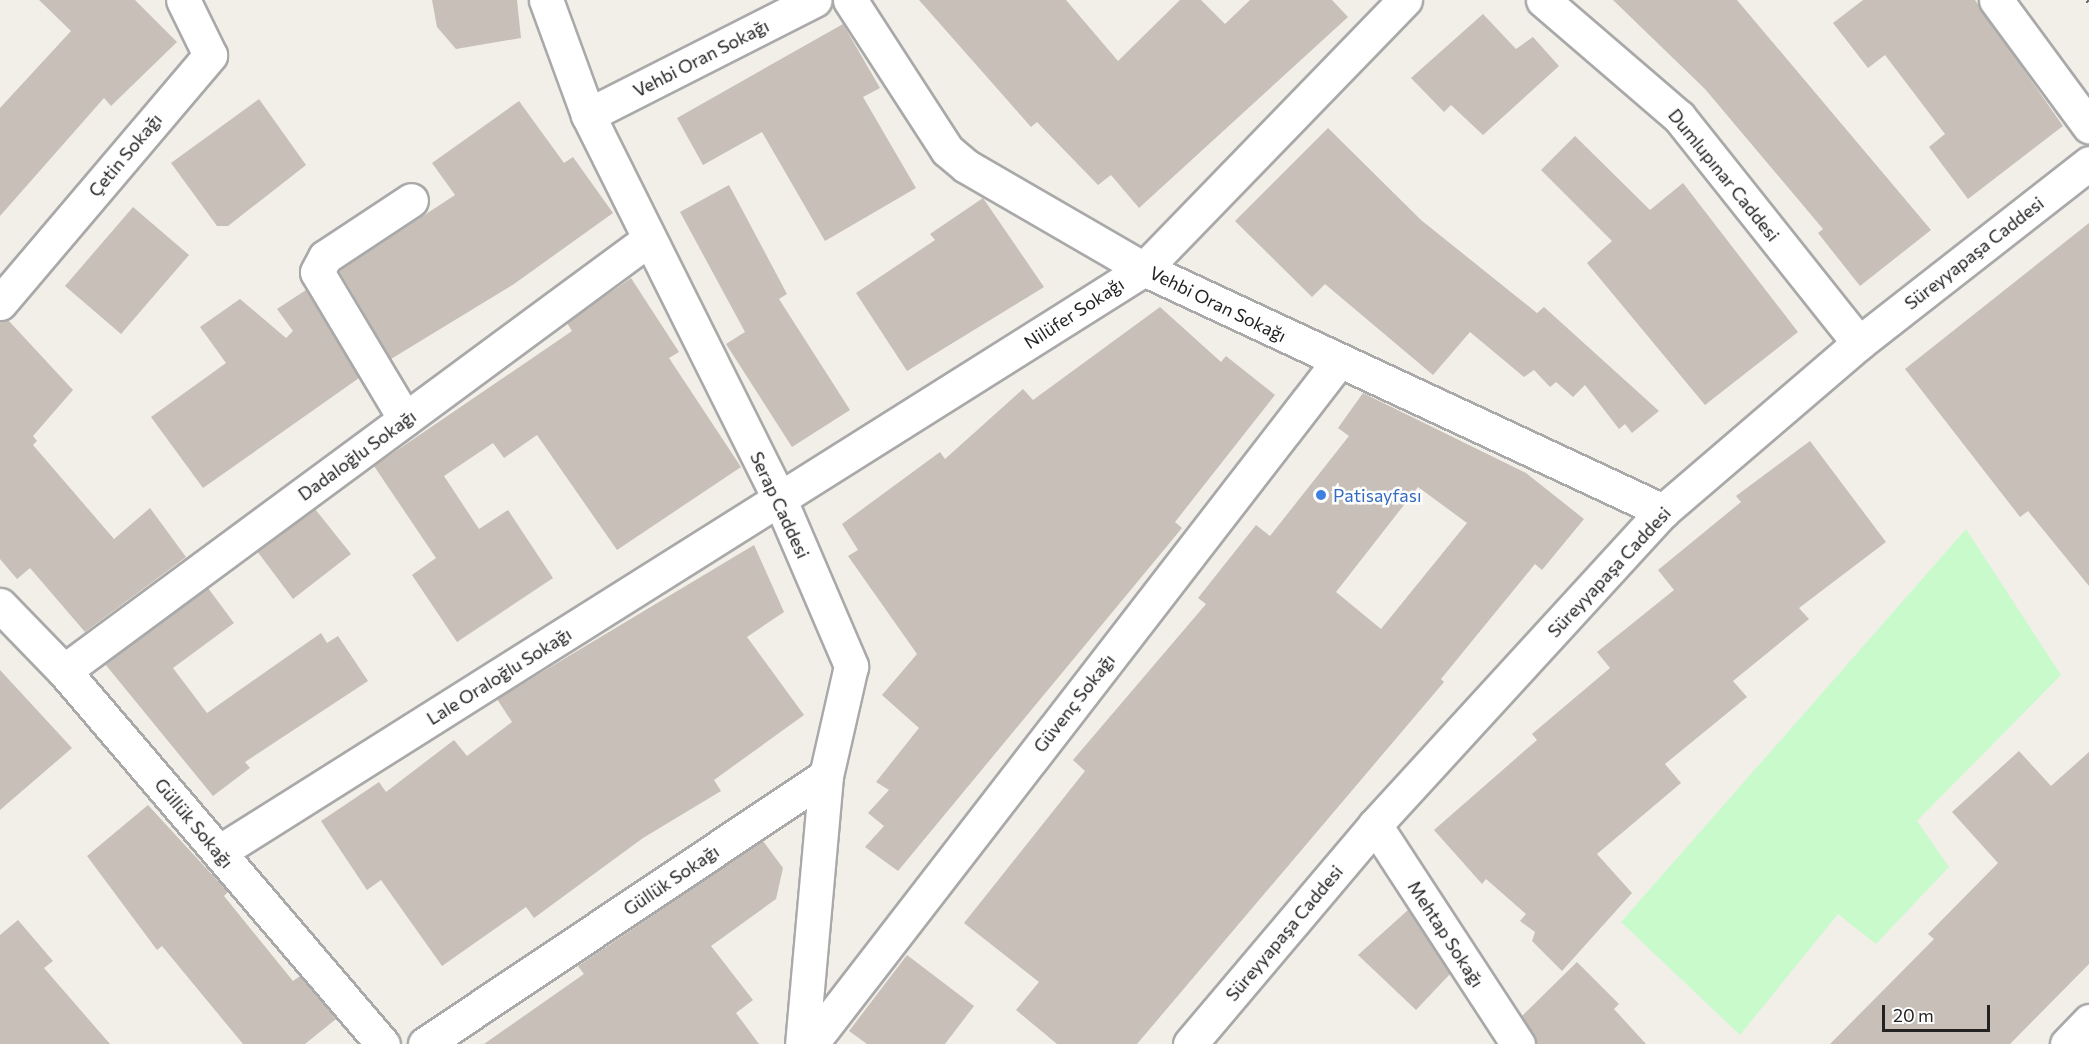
<!DOCTYPE html>
<meta charset="utf-8">
<style>
body{margin:0}
#map{position:relative;width:2089px;height:1044px;overflow:hidden;background:#f2efe9;font-family:Commissioner,sans-serif}
div>[style]{position:absolute}
[style*='--x']{left:calc(var(--x)*1px);top:calc(var(--y)*1px);width:calc(var(--w)*1px);rotate:calc(var(--a)*1deg)}
.park>*{inset:0;background:#c8facc}
.building>*{inset:0;background:#c7bfb8}
.roads{filter:drop-shadow(2px 0 #a9a9a9) drop-shadow(-2px 0 #a9a9a9) drop-shadow(0 2px #a9a9a9) drop-shadow(0 -2px #a9a9a9)}
.minor>*{height:33px;margin:-16.5px;padding:0 16.5px;transform-origin:16.5px;border-radius:16.5px;background:#fff}
.rail>*{height:4.5px;margin-top:-2.25px;transform-origin:0;background:repeating-linear-gradient(90deg,#707070 0 12px,transparent 0 24px)}
.dots>*{width:16px;height:16px;translate:-50% -50%;box-sizing:border-box;border:3px solid #fff;border-radius:50%}
span{translate:-50% -50%;white-space:nowrap;text-align:center;line-height:1.15;-webkit-text-stroke:5px #fff;paint-order:stroke}
.street-label{font-size:18px;color:#222}
.shop-label{font-size:18px;color:#366cbe}
.left{translate:0 -50%;text-align:left}
.scale{position:absolute;left:1882px;top:1005px;width:108px;height:27px;box-sizing:border-box;border:3px solid #222;border-top:0;padding-left:8px;font-size:18px;line-height:21px;white-space:nowrap;color:#222;-webkit-text-stroke:4px #fff;paint-order:stroke}
</style>
<div id="map">
<div class="park">
<div style="clip-path:polygon(1966px 529px,2061px 675px,1917px 821px,1949px 867px,1876px 944px,1838px 914px,1740px 1035px,1621px 922px)"></div>
</div>
<div class="building">
<div style="clip-path:polygon(39px 0,135px 0,177px 42px,111px 106px,104px 98px,0 216px,0 108px,71px 31px)"></div>
<div style="clip-path:polygon(432px 0,517px 0,521px 38px,456px 49px,437px 27px)"></div>
<div style="clip-path:polygon(919px 0,1066px 0,1118px 61px,1180px 0,1201px 0,1225px 24px,1250px 0,1332px 0,1348px 17px,1139px 208px,1111px 175px,1098px 185px,1037px 122px,1031px 127px)"></div>
<div style="clip-path:polygon(1613px 0,1737px 0,1931px 230px,1860px 286px,1818px 233px,1823px 229px,1705px 89px)"></div>
<div style="clip-path:polygon(1863px 0,1975px 0,2063px 126px,1968px 199px,1929px 147px,1945px 134px,1885px 55px,1868px 68px,1833px 23px)"></div>
<div style="clip-path:polygon(1483px 14px,1516px 49px,1533px 37px,1559px 66px,1483px 135px,1451px 105px,1444px 112px,1411px 78px)"></div>
<div style="clip-path:polygon(843px 24px,880px 88px,863px 97px,916px 188px,825px 241px,762px 132px,703px 165px,677px 118px)"></div>
<div style="clip-path:polygon(259px 99px,306px 165px,228px 226px,217px 226px,171px 163px)"></div>
<div style="clip-path:polygon(519px 101px,564px 163px,573px 157px,613px 213px,514px 284px,391px 359px,339px 271px,455px 195px,432px 163px)"></div>
<div style="clip-path:polygon(1328px 128px,1421px 220px,1537px 313px,1544px 307px,1659px 411px,1632px 433px,1625px 424px,1619px 429px,1585px 385px,1573px 397px,1556px 382px,1550px 387px,1534px 370px,1524px 377px,1470px 332px,1433px 375px,1325px 284px,1312px 297px,1235px 221px)"></div>
<div style="clip-path:polygon(1575px 136px,1650px 210px,1683px 183px,1798px 332px,1705px 405px,1587px 263px,1612px 241px,1541px 170px)"></div>
<div style="clip-path:polygon(729px 185px,787px 294px,779px 299px,850px 410px,792px 447px,726px 344px,745px 332px,680px 212px)"></div>
<div style="clip-path:polygon(983px 198px,1044px 287px,907px 371px,856px 293px,935px 240px,930px 234px)"></div>
<div style="clip-path:polygon(133px 207px,189px 255px,121px 334px,65px 286px)"></div>
<div style="clip-path:polygon(2089px 223px,2089px 586px,2028px 511px,2020px 517px,1905px 369px)"></div>
<div style="clip-path:polygon(631px 278px,679px 352px,669px 358px,741px 467px,617px 550px,537px 435px,504px 458px,493px 443px,444px 476px,479px 529px,508px 510px,553px 578px,457px 642px,412px 575px,436px 558px,374px 466px,572px 331px,567px 323px)"></div>
<div style="clip-path:polygon(306px 290px,359px 378px,203px 488px,151px 417px,226px 363px,200px 327px,240px 299px,286px 338px,293px 331px,277px 309px)"></div>
<div style="clip-path:polygon(1160px 307px,1221px 362px,1226px 356px,1275px 395px,1175px 522px,1182px 528px,898px 871px,865px 847px,884px 826px,868px 813px,889px 790px,876px 782px,919px 728px,882px 695px,917px 654px,848px 556px,858px 550px,842px 524px,940px 452px,945px 459px,1023px 389px,1033px 400px)"></div>
<div style="clip-path:polygon(8px 320px,73px 390px,33px 436px,37px 441px,33px 445px,114px 539px,150px 508px,186px 557px,85px 632px,30px 568px,17px 579px,0 559px,0 321px)"></div>
<div style="clip-path:polygon(evenodd,1363px 393px,1526px 473px,1584px 519px,1542px 570px,1535px 564px,1441px 679px,1444px 682px,1137px 1044px,1057px 1044px,1016px 1010px,1039px 982px,964px 923px,1085px 771px,1073px 760px,1206px 604px,1198px 598px,1256px 525px,1270px 536px,1349px 436px,1338px 428px,1363px 393px,1418px 487px,1467px 523px,1381px 629px,1336px 592px,1418px 487px)"></div>
<div style="clip-path:polygon(1810px 441px,1886px 542px,1799px 608px,1809px 619px,1733px 681px,1747px 697px,1665px 764px,1681px 783px,1597px 854px,1632px 893px,1562px 971px,1532px 941px,1535px 932px,1520px 921px,1526px 914px,1486px 879px,1482px 884px,1434px 830px,1537px 740px,1532px 734px,1610px 668px,1597px 652px,1674px 590px,1658px 570px,1741px 502px,1736px 496px)"></div>
<div style="clip-path:polygon(315px 509px,351px 554px,293px 599px,257px 551px)"></div>
<div style="clip-path:polygon(754px 545px,784px 612px,747px 637px,804px 715px,714px 780px,721px 791px,643px 838px,534px 918px,526px 907px,442px 966px,381px 880px,367px 890px,321px 821px,379px 782px,386px 792px,454px 740px,467px 756px,512px 722px,497px 699px)"></div>
<div style="clip-path:polygon(208px 588px,234px 623px,173px 668px,207px 713px,321px 633px,327px 643px,338px 636px,368px 681px,245px 762px,250px 768px,213px 796px,105px 664px)"></div>
<div style="clip-path:polygon(0 670px,72px 748px,0 810px)"></div>
<div style="clip-path:polygon(2019px 751px,2051px 786px,2089px 752px,2089px 964px,2010px 1044px,1830px 1044px,1934px 939px,1928px 934px,1998px 863px,1952px 812px)"></div>
<div style="clip-path:polygon(148px 805px,228px 892px,224px 896px,293px 981px,300px 976px,336px 1019px,305px 1044px,243px 1044px,162px 946px,157px 950px,87px 856px)"></div>
<div style="clip-path:polygon(763px 841px,783px 868px,776px 899px,711px 946px,753px 1000px,736px 1013px,759px 1044px,484px 1044px,584px 974px,578px 966px)"></div>
<div style="clip-path:polygon(1408px 910px,1450px 974px,1416px 1010px,1358px 955px)"></div>
<div style="clip-path:polygon(18px 920px,53px 961px,44px 968px,110px 1044px,0 1044px,0 935px)"></div>
<div style="clip-path:polygon(907px 955px,974px 1006px,945px 1044px,867px 1044px,849px 1031px)"></div>
<div style="clip-path:polygon(1577px 962px,1619px 1004px,1614px 1009px,1646px 1044px,1537px 1044px,1522px 1016px)"></div>
</div>
<div class="roads">
<div class="minor">
<div style="--x:546;--y:0;--w:122;--a:69.9"></div>
<div style="--x:588;--y:115;--w:430;--a:63.5"></div>
<div style="--x:780;--y:500;--w:181;--a:66.8"></div>
<div style="--x:851;--y:666;--w:113;--a:102.8"></div>
<div style="--x:826;--y:776;--w:269;--a:95.1"></div>
<div style="--x:850;--y:0;--w:179;--a:57.1"></div>
<div style="--x:947;--y:150;--w:25;--a:40"></div>
<div style="--x:966;--y:166;--w:206;--a:30.1"></div>
<div style="--x:1144;--y:269;--w:573;--a:25"></div>
<div style="--x:1543;--y:0;--w:179;--a:40.7"></div>
<div style="--x:1679;--y:117;--w:289;--a:51.5"></div>
<div style="--x:1996;--y:0;--w:157;--a:53.6"></div>
<div style="--x:588;--y:115;--w:254;--a:-26.9"></div>
<div style="--x:0;--y:303;--w:325;--a:-49.7"></div>
<div style="--x:210;--y:55;--w:61;--a:-116.1"></div>
<div style="--x:405;--y:419;--w:171;--a:-120.9"></div>
<div style="--x:317;--y:272;--w:17;--a:-62"></div>
<div style="--x:325;--y:257;--w:103;--a:-33.5"></div>
<div style="--x:0;--y:605;--w:92;--a:45.9"></div>
<div style="--x:64;--y:671;--w:491;--a:49.5"></div>
<div style="--x:64;--y:671;--w:727;--a:-36.44"></div>
<div style="--x:1375;--y:825;--w:262;--a:56.9"></div>
<div style="--x:219;--y:852;--w:1093;--a:-32.22"></div>
<div style="--x:1144;--y:269;--w:375;--a:-45.9"></div>
<div style="--x:425;--y:1044;--w:482;--a:-33.8"></div>
<div style="--x:811;--y:1044;--w:862;--a:-52.31"></div>
<div style="--x:1190;--y:1044;--w:287;--a:-49.8"></div>
<div style="--x:1375;--y:825;--w:426;--a:-47.5"></div>
<div style="--x:1663;--y:511;--w:258;--a:-40.6"></div>
<div style="--x:1859;--y:343;--w:292;--a:-38"></div>
<div style="--x:2067;--y:1044;--w:32;--a:-46"></div>
</div>
</div>
<div class="rail">
<div style="--x:2088;--y:0;--w:2;--a:63"></div>
</div>
<div class="dots">
<div style="left:1321px;top:495px;background:#3f7fe0"></div>
</div>
<div class="street-label">
<span style="left:701px;top:58px;rotate:-27deg">Vehbi Oran Sokağı</span>
<span style="left:125px;top:155px;rotate:-50deg">Çetin Sokağı</span>
<span style="left:1724px;top:175px;rotate:51deg">Dumlupınar Caddesi</span>
<span style="left:1974px;top:253px;rotate:-38deg">Süreyyapaşa Caddesi</span>
<span style="left:1218px;top:304px;rotate:26deg">Vehbi Oran Sokağı</span>
<span style="left:1074px;top:313px;rotate:-33deg">Nilüfer Sokağı</span>
<span style="left:357px;top:455px;rotate:-36deg">Dadaloğlu Sokağı</span>
<span style="left:780px;top:505px;rotate:65deg">Serap Caddesi</span>
<span style="left:1609px;top:572px;rotate:-47deg">Süreyyapaşa Caddesi</span>
<span style="left:499px;top:676px;rotate:-32deg">Lale Oraloğlu Sokağı</span>
<span style="left:1074px;top:703px;rotate:-52deg">Güvenç Sokağı</span>
<span style="left:194px;top:823px;rotate:50deg">Güllük Sokağı</span>
<span style="left:671px;top:880px;rotate:-34deg">Güllük Sokağı</span>
<span style="left:1284px;top:933px;rotate:-50deg">Süreyyapaşa Caddesi</span>
<span style="left:1446px;top:934px;rotate:57deg">Mehtap Sokağı</span>
</div>
<div class="shop-label">
<span class="left" style="left:1333px;top:495px">Patisayfası</span>
</div>
<div class="scale">20 m</div>
</div>
